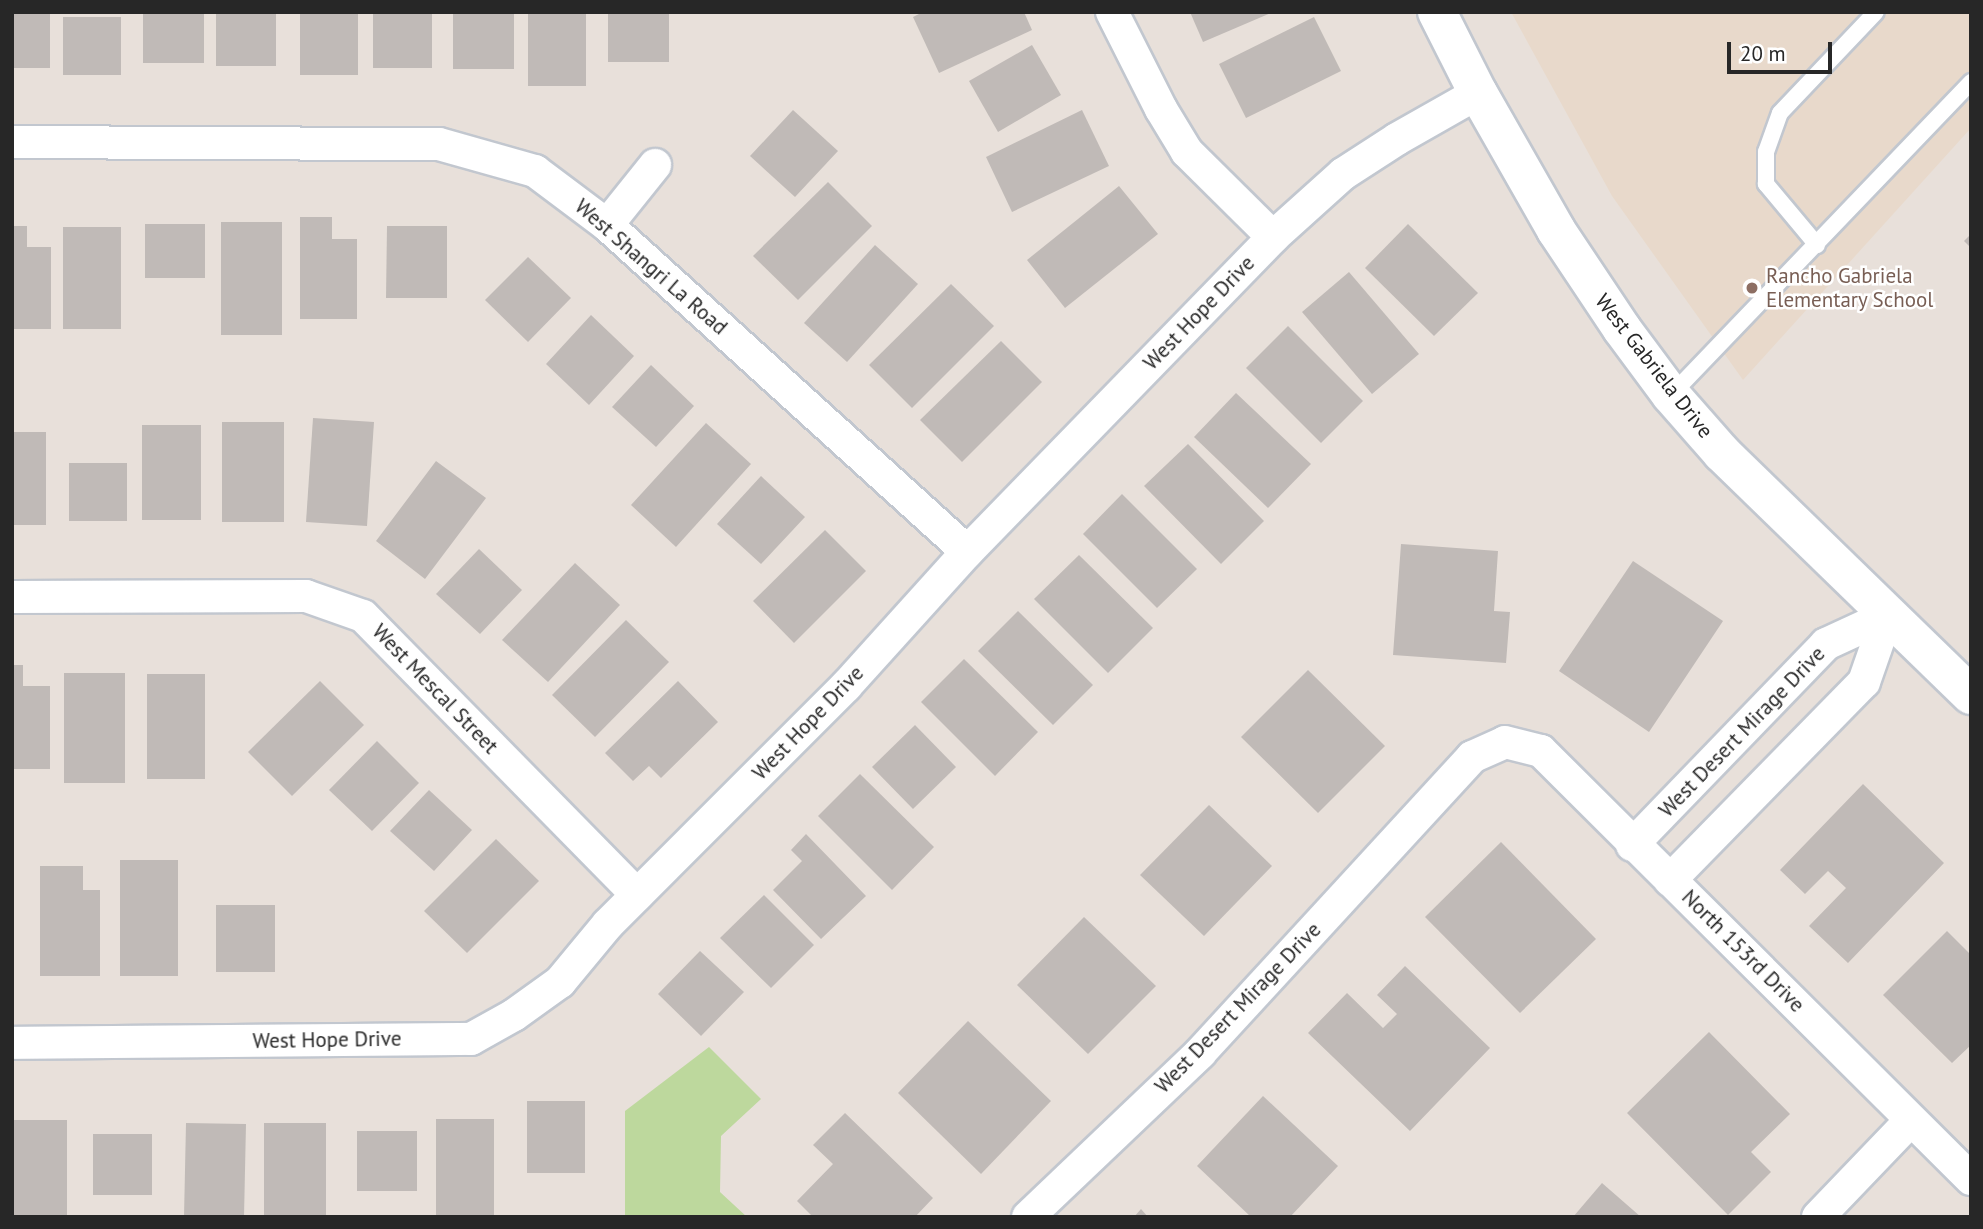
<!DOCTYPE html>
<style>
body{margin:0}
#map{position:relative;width:1983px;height:1229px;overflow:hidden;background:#e8e0da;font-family:"PT Sans",sans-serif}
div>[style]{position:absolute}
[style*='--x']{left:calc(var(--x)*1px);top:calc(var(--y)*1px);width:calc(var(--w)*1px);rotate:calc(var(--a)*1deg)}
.education>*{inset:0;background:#e8d9cb}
.green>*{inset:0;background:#bdd89d}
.building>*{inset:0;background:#c0bab7}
.roads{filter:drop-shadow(2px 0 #c2c7cf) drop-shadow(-2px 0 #c2c7cf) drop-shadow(0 2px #c2c7cf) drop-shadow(0 -2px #c2c7cf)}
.lane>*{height:16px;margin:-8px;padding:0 8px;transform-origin:8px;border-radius:8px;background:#fff}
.street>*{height:32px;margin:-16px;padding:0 16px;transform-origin:16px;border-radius:16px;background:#fff}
.secondary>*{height:38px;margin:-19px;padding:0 19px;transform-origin:19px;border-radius:19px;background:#fff}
.dots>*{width:19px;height:19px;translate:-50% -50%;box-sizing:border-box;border:4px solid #fff;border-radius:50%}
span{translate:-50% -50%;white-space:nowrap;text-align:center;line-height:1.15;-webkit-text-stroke:5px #fff;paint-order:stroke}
.street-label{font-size:21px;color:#272727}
.education-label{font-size:21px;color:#785e54}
.left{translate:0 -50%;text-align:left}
.frame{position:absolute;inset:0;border:14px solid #272727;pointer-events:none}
.scale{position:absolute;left:1727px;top:42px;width:105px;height:32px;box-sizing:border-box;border:4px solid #272727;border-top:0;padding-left:9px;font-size:21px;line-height:24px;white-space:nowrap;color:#272727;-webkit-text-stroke:5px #fff;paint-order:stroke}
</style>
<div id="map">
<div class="education">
<div style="clip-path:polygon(1511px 12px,1971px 12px,1971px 128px,1743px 380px,1612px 196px)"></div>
</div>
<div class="green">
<div style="clip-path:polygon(709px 1047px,761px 1099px,721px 1136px,720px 1192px,747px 1217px,625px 1217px,625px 1111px)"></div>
</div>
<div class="building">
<div style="clip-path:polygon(12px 12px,50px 12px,50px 68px,12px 68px)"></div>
<div style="clip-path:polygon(143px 12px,204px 12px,204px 63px,143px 63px)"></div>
<div style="clip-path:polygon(216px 12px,276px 12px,276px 66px,216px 66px)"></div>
<div style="clip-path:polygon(300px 12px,358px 12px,358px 75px,300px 75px)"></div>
<div style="clip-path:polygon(373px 12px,432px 12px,432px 68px,373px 68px)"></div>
<div style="clip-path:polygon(453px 12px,514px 12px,514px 69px,453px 69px)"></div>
<div style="clip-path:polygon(528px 12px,586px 12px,586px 86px,528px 86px)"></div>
<div style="clip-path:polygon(608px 12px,669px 12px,669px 62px,608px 62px)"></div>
<div style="clip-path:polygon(923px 12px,1024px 12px,1032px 30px,939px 73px,913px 17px)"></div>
<div style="clip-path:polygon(1190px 12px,1273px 12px,1203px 42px)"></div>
<div style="clip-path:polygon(63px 17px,121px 17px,121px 75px,63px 75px)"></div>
<div style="clip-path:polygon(1314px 17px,1341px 71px,1246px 118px,1219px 64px)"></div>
<div style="clip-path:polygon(1032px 45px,1061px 95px,998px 132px,969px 81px)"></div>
<div style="clip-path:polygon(793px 110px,838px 151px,795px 197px,750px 156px)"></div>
<div style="clip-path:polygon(1082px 110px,1109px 166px,1012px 212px,986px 157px)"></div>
<div style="clip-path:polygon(828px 182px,872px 226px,798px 300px,753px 256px)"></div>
<div style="clip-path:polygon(1119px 186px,1158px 234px,1065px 308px,1027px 260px)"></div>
<div style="clip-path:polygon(300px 217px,332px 217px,332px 239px,357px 239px,357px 319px,300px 319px)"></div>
<div style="clip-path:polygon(221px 222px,282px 222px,282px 335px,221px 335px)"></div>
<div style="clip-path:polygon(145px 224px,205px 224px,205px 278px,145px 278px)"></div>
<div style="clip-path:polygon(1408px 224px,1478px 293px,1434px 336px,1365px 268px)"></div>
<div style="clip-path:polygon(12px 226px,27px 226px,27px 247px,51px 247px,51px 329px,12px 329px)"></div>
<div style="clip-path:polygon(387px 226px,447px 226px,447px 298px,386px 298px)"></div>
<div style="clip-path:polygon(63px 227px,121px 227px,121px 329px,63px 329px)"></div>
<div style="clip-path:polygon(1971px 234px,1971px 248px,1964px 241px)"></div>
<div style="clip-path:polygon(875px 245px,918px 284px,847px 362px,804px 323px)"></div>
<div style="clip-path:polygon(528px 257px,571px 298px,528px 342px,485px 300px)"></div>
<div style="clip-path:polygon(1349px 272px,1419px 354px,1372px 394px,1302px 312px)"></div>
<div style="clip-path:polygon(951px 284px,994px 326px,912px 408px,869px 365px)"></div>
<div style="clip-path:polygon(591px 315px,634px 356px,589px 405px,546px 364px)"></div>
<div style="clip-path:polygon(1288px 326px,1363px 401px,1321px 443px,1246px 368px)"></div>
<div style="clip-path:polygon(1001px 341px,1042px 382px,962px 462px,920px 420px)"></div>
<div style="clip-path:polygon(651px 365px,694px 406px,656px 447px,612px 407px)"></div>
<div style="clip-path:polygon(1236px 393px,1311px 464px,1268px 508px,1194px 437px)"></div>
<div style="clip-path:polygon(313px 418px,374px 422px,367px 526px,306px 522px)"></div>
<div style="clip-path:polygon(222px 422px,284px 422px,284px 522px,222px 522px)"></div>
<div style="clip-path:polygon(706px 423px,751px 464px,676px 547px,631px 505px)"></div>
<div style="clip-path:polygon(142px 425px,201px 425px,201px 520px,142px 520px)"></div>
<div style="clip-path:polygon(12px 432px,46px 432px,46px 525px,12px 525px)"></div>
<div style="clip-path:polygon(1188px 444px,1264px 521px,1221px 564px,1144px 486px)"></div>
<div style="clip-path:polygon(436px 461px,486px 498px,425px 579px,376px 541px)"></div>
<div style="clip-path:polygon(69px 463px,127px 463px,127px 521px,69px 521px)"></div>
<div style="clip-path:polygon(761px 476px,805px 517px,761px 564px,717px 524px)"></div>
<div style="clip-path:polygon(1122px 494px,1197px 569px,1157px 608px,1083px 534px)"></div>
<div style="clip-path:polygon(825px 530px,866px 571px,794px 643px,753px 601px)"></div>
<div style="clip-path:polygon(1401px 544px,1498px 551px,1494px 611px,1510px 612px,1506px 663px,1393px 655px)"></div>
<div style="clip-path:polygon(479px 549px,522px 590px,480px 634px,436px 594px)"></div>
<div style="clip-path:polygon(1079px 555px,1153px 628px,1108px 673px,1034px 599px)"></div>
<div style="clip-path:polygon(1633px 561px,1723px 621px,1649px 732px,1559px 671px)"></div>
<div style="clip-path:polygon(575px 563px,620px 605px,548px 682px,502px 640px)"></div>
<div style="clip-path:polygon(1018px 611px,1093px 685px,1053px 725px,978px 651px)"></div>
<div style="clip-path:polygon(626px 620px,669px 662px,595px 737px,552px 695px)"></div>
<div style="clip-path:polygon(964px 659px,1038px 732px,995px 776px,921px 702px)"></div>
<div style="clip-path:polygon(12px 665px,23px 665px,23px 686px,50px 686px,50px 769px,12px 769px)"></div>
<div style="clip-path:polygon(1308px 670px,1385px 746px,1318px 813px,1241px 737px)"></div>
<div style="clip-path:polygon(64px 673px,125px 673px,125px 783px,64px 783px)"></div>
<div style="clip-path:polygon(147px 674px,205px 674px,205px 779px,147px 779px)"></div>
<div style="clip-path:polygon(320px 681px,364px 725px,292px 796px,248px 752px)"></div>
<div style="clip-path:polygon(678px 681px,718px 722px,661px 778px,649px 766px,633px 781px,605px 753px)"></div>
<div style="clip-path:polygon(915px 725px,956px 767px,913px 809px,872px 767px)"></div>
<div style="clip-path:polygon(377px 741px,419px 783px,372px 831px,329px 790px)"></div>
<div style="clip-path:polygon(860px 774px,934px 847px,892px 890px,818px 816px)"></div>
<div style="clip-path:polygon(1863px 784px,1944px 863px,1848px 963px,1809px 926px,1846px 888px,1828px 871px,1805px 894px,1780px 870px)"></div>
<div style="clip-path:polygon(429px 790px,472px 830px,434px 871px,390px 831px)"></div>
<div style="clip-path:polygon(1209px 805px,1272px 866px,1204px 936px,1140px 875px)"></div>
<div style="clip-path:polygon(806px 834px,866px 896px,821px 939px,773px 890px,802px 861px,791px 850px)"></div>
<div style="clip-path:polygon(496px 839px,539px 881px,467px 953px,424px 911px)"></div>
<div style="clip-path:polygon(1501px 842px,1596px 939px,1520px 1013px,1425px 917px)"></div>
<div style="clip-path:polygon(120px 860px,178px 860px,178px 976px,120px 976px)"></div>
<div style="clip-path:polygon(40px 866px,83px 866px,83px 890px,100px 890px,100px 976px,40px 976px)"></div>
<div style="clip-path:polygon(764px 895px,814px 945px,771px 988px,720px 938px)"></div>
<div style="clip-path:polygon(216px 905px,275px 905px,275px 972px,216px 972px)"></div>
<div style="clip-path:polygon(1084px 917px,1156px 986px,1088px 1054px,1017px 985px)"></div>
<div style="clip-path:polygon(1947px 931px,1971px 955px,1971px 1045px,1952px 1063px,1883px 995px)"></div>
<div style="clip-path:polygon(700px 951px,744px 992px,701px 1036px,658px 994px)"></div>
<div style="clip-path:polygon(1405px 966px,1490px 1048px,1410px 1131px,1308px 1033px,1347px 993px,1383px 1028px,1397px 1014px,1377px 995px)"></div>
<div style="clip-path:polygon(968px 1021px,1051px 1101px,981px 1174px,898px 1093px)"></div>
<div style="clip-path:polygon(1709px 1032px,1790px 1114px,1751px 1152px,1771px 1172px,1728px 1215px,1627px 1113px)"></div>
<div style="clip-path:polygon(1263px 1096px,1338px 1166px,1290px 1217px,1251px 1217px,1197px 1166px)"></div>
<div style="clip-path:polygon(527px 1101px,585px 1101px,585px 1173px,527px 1173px)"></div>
<div style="clip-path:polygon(845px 1113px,933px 1198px,915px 1217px,813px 1217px,797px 1201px,833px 1164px,813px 1145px)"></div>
<div style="clip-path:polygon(436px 1119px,494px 1119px,494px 1217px,436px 1217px)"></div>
<div style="clip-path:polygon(12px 1120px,67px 1120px,67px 1217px,12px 1217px)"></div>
<div style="clip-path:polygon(186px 1123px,246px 1124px,244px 1217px,184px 1217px)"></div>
<div style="clip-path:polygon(264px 1123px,326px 1123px,326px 1215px,264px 1215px)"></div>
<div style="clip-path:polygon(357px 1131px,417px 1131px,417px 1191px,357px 1191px)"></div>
<div style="clip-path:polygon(93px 1134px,152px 1134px,152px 1195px,93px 1195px)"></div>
<div style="clip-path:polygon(1602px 1183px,1641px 1217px,1573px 1217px)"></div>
<div style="clip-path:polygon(1141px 1209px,1148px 1217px,1134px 1217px)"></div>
</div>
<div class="roads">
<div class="lane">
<div style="--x:1817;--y:245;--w:80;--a:-129.9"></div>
<div style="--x:1766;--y:184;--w:32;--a:-90"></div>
<div style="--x:1766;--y:152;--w:41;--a:-70.3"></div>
<div style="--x:1780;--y:113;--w:139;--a:-46.5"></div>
<div style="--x:1671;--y:395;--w:434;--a:-46.2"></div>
</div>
<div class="street">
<div style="--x:1112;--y:12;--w:109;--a:63.2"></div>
<div style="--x:1161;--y:109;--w:50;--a:58.8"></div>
<div style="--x:1187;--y:152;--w:121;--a:44.7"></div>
<div style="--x:12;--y:142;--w:427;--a:0.3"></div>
<div style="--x:439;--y:144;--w:100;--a:15.7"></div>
<div style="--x:535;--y:171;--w:90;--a:36.9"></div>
<div style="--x:607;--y:225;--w:486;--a:42.2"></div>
<div style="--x:607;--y:225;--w:77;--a:-51.3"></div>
<div style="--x:12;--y:597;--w:294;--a:-0.2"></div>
<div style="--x:306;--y:596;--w:60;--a:19.3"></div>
<div style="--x:363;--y:616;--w:391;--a:45.5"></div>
<div style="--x:1632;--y:845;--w:279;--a:-46"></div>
<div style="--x:1826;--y:644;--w:67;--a:-24.7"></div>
<div style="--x:1670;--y:880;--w:277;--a:-45.6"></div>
<div style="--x:1864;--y:682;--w:70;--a:-70.8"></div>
<div style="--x:12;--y:1043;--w:459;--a:-0.5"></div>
<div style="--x:471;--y:1039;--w:49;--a:-29.2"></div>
<div style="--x:514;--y:1015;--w:57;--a:-35.7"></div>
<div style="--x:560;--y:982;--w:75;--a:-50.4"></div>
<div style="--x:608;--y:924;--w:337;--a:-45"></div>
<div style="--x:846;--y:686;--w:181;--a:-47.9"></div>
<div style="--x:967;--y:552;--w:439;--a:-45.8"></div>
<div style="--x:1273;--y:237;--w:94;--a:-42"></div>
<div style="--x:1343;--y:174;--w:64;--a:-32.9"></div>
<div style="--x:1397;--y:139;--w:93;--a:-29.6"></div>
<div style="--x:1028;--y:1217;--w:238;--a:-43.6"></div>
<div style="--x:1200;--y:1053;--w:402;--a:-47.4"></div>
<div style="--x:1472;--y:757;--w:36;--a:-24"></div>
<div style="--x:1505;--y:742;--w:37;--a:14"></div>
<div style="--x:1541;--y:751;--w:607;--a:44.87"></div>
<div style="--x:1818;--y:1217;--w:134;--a:-46.2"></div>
</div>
<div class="secondary">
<div style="--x:1437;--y:12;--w:91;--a:63.2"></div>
<div style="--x:1478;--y:93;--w:158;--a:60.3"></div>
<div style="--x:1556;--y:230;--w:119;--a:56.3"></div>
<div style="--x:1622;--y:329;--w:82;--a:53.4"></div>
<div style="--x:1671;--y:395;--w:77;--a:48.7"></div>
<div style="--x:1722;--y:453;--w:347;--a:44.2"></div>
</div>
</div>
<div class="dots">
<div style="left:1752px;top:288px;background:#8d6e63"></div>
</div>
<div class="street-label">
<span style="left:651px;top:267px;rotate:41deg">West Shangri La Road</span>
<span style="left:1199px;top:313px;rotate:-46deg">West Hope Drive</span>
<span style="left:1654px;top:366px;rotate:52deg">West Gabriela Drive</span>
<span style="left:435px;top:689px;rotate:46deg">West Mescal Street</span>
<span style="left:808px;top:723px;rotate:-46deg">West Hope Drive</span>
<span style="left:1742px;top:732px;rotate:-46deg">West Desert Mirage Drive</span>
<span style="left:1743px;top:951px;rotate:45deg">North 153rd Drive</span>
<span style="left:1238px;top:1008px;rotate:-46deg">West Desert Mirage Drive</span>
<span style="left:327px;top:1040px;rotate:-1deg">West Hope Drive</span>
</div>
<div class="education-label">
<span class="left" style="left:1766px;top:288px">Rancho Gabriela<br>Elementary School</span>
</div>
<div class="frame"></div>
<div class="scale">20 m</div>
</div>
